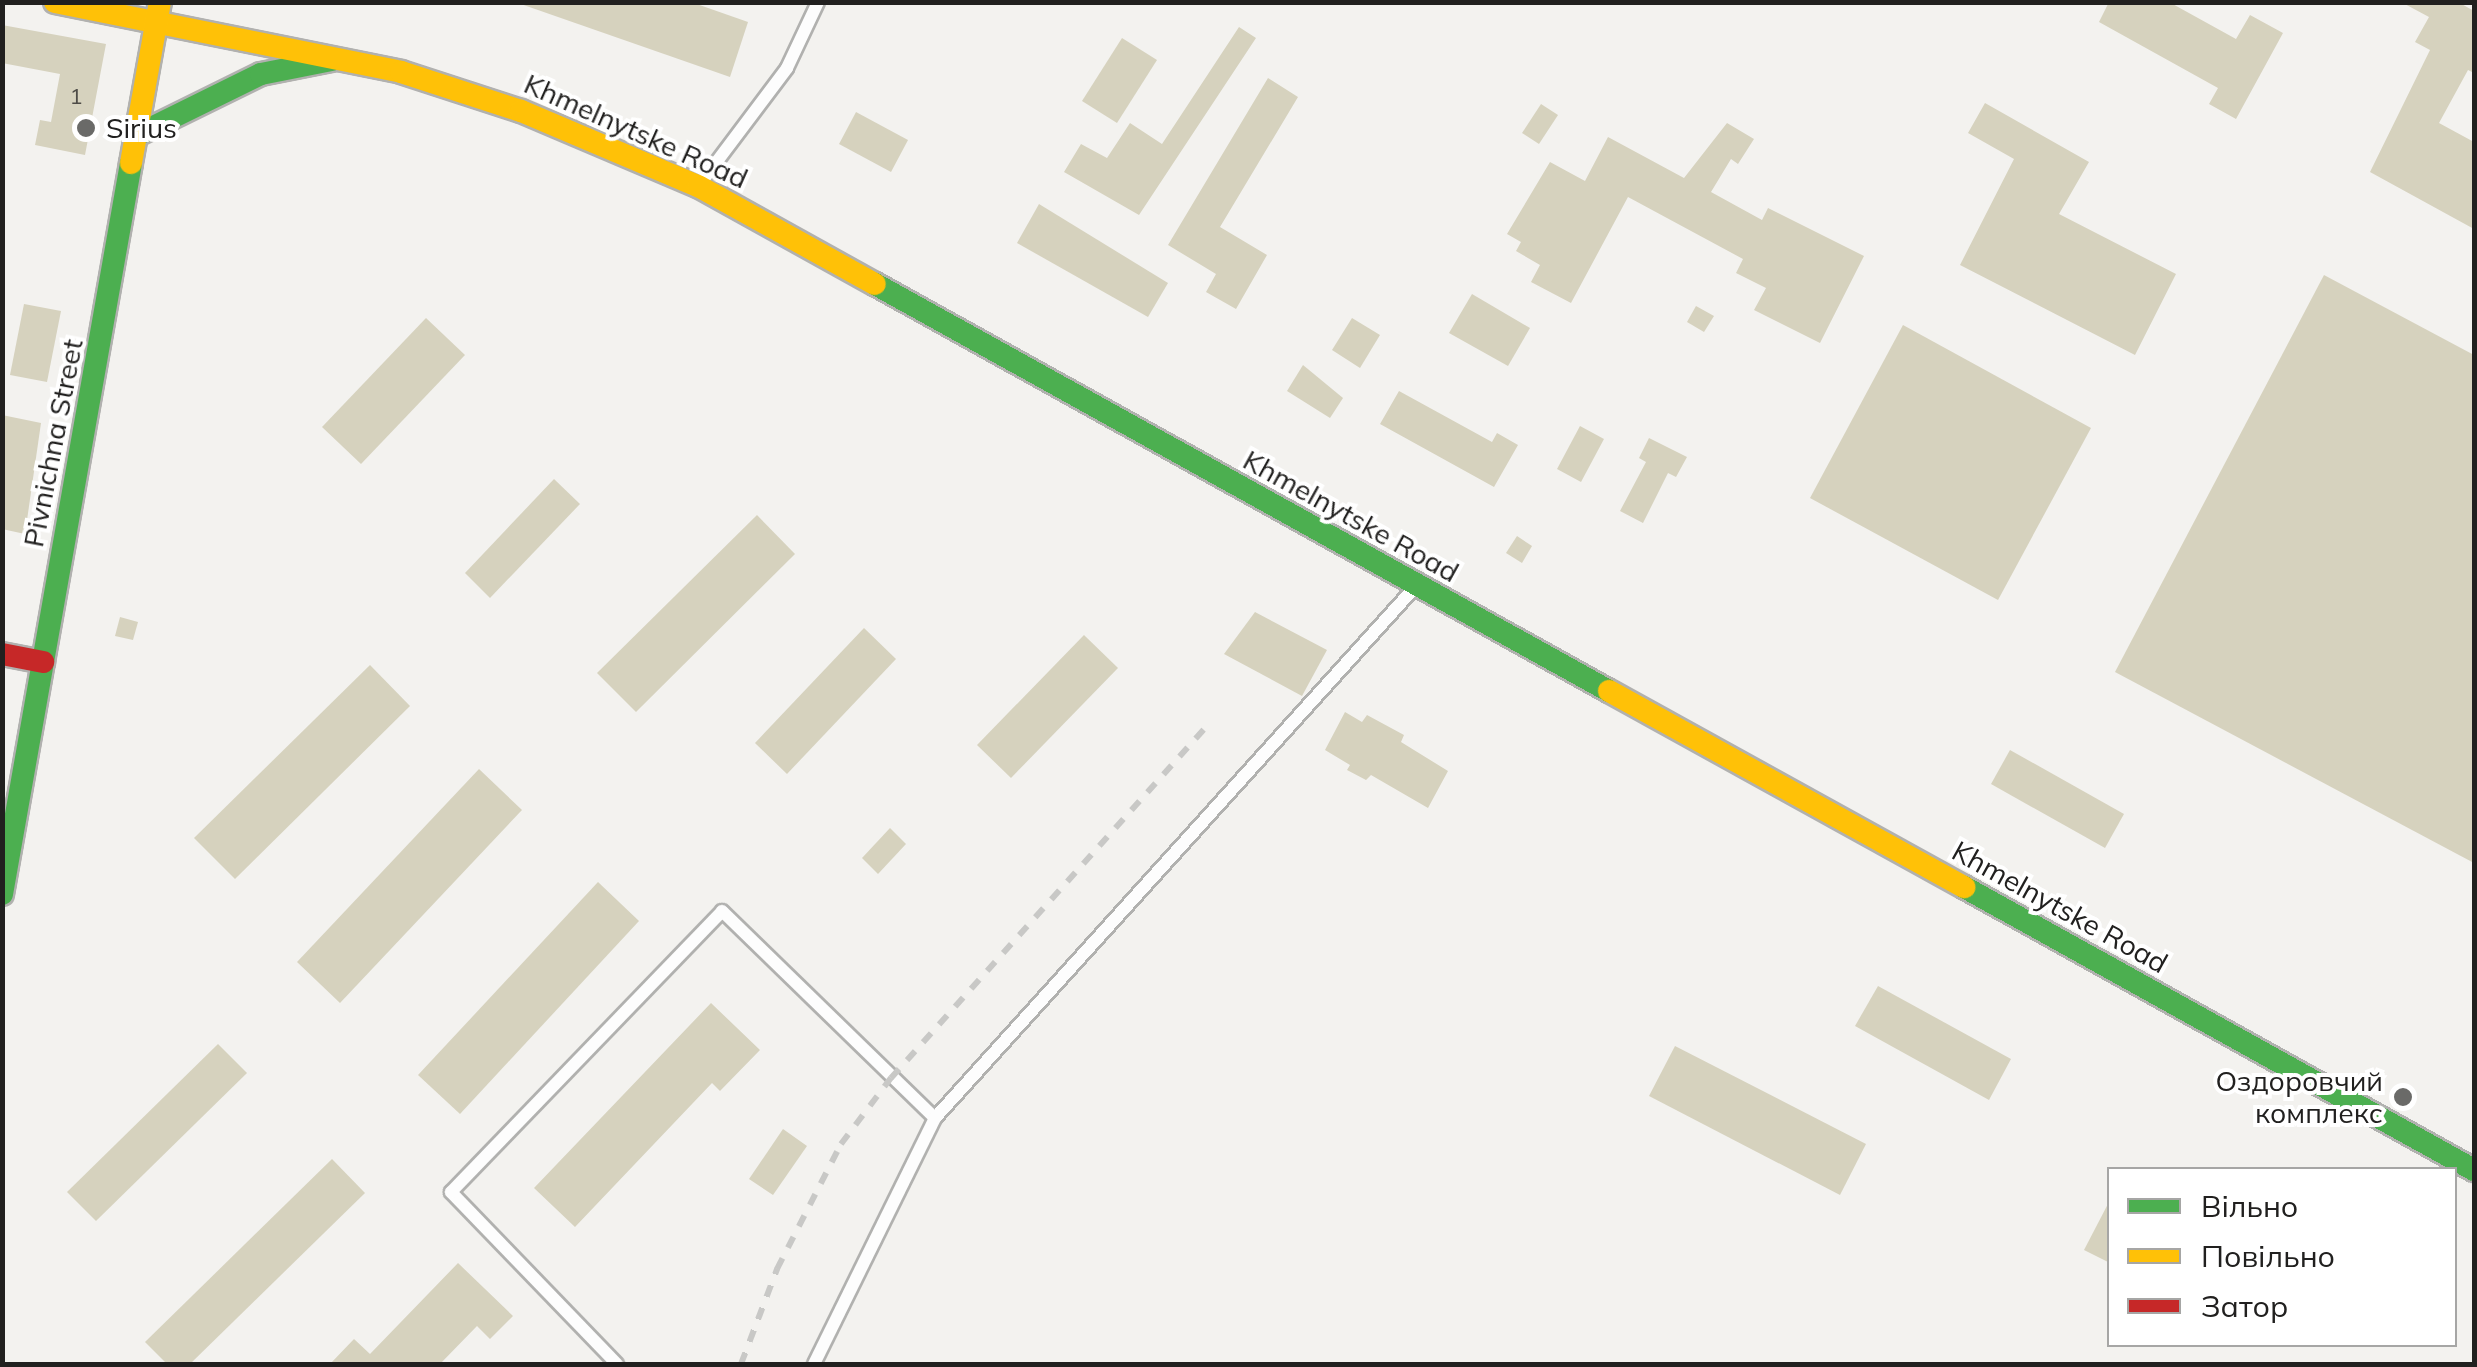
<!DOCTYPE html>
<meta charset="utf-8">
<style>
body{margin:0}
#map{position:relative;width:2477px;height:1367px;overflow:hidden;background:#f3f2ef;font-family:Mulish,sans-serif}
div>[style]{position:absolute}
[style*='--x']{left:calc(var(--x)*1px);top:calc(var(--y)*1px);width:calc(var(--w)*1px);rotate:calc(var(--a)*1deg)}
.building>*{inset:0;background:#d6d2be}
.roads{filter:drop-shadow(2px 0 #b1b1af) drop-shadow(-2px 0 #b1b1af) drop-shadow(0 2px #b1b1af) drop-shadow(0 -2px #b1b1af)}
.lane>*{height:12px;margin:-6px;padding:0 6px;transform-origin:6px;border-radius:6px;background:#fdfdfd}
.fast>*{height:22px;margin:-11px;padding:0 11px;transform-origin:11px;border-radius:11px;background:#4caf50}
.slow>*{height:22px;margin:-11px;padding:0 11px;transform-origin:11px;border-radius:11px;background:#ffc107}
.jam>*{height:22px;margin:-11px;padding:0 11px;transform-origin:11px;border-radius:11px;background:#c62828}
.rail>*{height:6px;margin-top:-3px;transform-origin:0;background:repeating-linear-gradient(90deg,#c8c8c6 0 12px,transparent 0 24px)}
.dots>*{width:28px;height:28px;translate:-50% -50%;box-sizing:border-box;border:5px solid #fff;border-radius:50%}
span{translate:-50% -50%;white-space:nowrap;text-align:center;line-height:1.15;-webkit-text-stroke:8px #fff;paint-order:stroke}
.number-label{font-size:22px;color:#4e4c47}
.number-label span{-webkit-text-stroke-width:0}
.poi-label{font-size:28px;color:#21201f}
.left{translate:0 -50%;text-align:left}
.right{translate:-100% -50%;text-align:right}
.street-label{font-size:28px;color:#21201f}
.frame{position:absolute;inset:0;border:5px solid #21201f;pointer-events:none}
.legend{position:absolute;left:2107px;top:1167px;width:350px;height:180px;box-sizing:border-box;background:#fff;border:2px solid #a6a6a5;margin:0;padding:12px 18px;list-style:none;font-size:30px;color:#21201f}
.legend li{display:flex;align-items:center;gap:20px;height:50px}
.legend b{width:50px;border:2px solid #a6a6a5}
</style>
<div id="map">
<div class="building">
<div style="clip-path:polygon(515px 2px,691px 2px,748px 22px,730px 77px)"></div>
<div style="clip-path:polygon(2109px 2px,2169px 2px,2236px 39px,2250px 15px,2283px 33px,2236px 119px,2209px 104px,2218px 88px,2099px 22px)"></div>
<div style="clip-path:polygon(2401px 2px,2458px 2px,2474px 11px,2474px 73px,2468px 70px,2439px 123px,2474px 142px,2474px 229px,2370px 172px,2430px 50px,2415px 42px,2429px 17px)"></div>
<div style="clip-path:polygon(2px 25px,106px 44px,85px 155px,35px 145px,40px 120px,51px 122px,60px 74px,2px 63px)"></div>
<div style="clip-path:polygon(1239px 27px,1256px 38px,1139px 215px,1064px 172px,1081px 144px,1107px 158px,1130px 123px,1162px 144px)"></div>
<div style="clip-path:polygon(1122px 38px,1157px 60px,1117px 123px,1082px 101px)"></div>
<div style="clip-path:polygon(1268px 78px,1298px 97px,1220px 227px,1267px 255px,1236px 309px,1206px 292px,1216px 274px,1168px 245px)"></div>
<div style="clip-path:polygon(1985px 103px,2089px 162px,2059px 214px,2176px 274px,2135px 355px,1960px 265px,2014px 159px,1968px 133px)"></div>
<div style="clip-path:polygon(1541px 104px,1558px 115px,1539px 144px,1522px 133px)"></div>
<div style="clip-path:polygon(856px 112px,908px 140px,891px 172px,839px 144px)"></div>
<div style="clip-path:polygon(1727px 123px,1754px 139px,1738px 164px,1731px 159px,1711px 192px,1762px 220px,1768px 208px,1864px 256px,1820px 343px,1754px 310px,1766px 288px,1736px 273px,1743px 259px,1628px 197px,1571px 303px,1531px 282px,1540px 265px,1516px 251px,1521px 242px,1507px 234px,1550px 162px,1585px 181px,1608px 137px,1684px 178px)"></div>
<div style="clip-path:polygon(1039px 204px,1168px 283px,1148px 317px,1017px 243px)"></div>
<div style="clip-path:polygon(2324px 275px,2474px 355px,2474px 863px,2115px 672px)"></div>
<div style="clip-path:polygon(1472px 294px,1530px 328px,1508px 366px,1449px 333px)"></div>
<div style="clip-path:polygon(24px 304px,61px 311px,47px 382px,10px 375px)"></div>
<div style="clip-path:polygon(1696px 306px,1714px 316px,1704px 332px,1687px 322px)"></div>
<div style="clip-path:polygon(426px 318px,465px 355px,361px 464px,322px 427px)"></div>
<div style="clip-path:polygon(1352px 318px,1380px 335px,1360px 368px,1332px 350px)"></div>
<div style="clip-path:polygon(1903px 325px,2091px 428px,1998px 600px,1810px 498px)"></div>
<div style="clip-path:polygon(1303px 365px,1343px 398px,1330px 418px,1287px 391px)"></div>
<div style="clip-path:polygon(1399px 391px,1492px 442px,1497px 433px,1518px 445px,1494px 487px,1380px 424px)"></div>
<div style="clip-path:polygon(2px 415px,41px 423px,25px 534px,2px 529px)"></div>
<div style="clip-path:polygon(1580px 426px,1604px 439px,1581px 482px,1557px 469px)"></div>
<div style="clip-path:polygon(1649px 438px,1687px 457px,1676px 477px,1668px 473px,1643px 523px,1620px 511px,1646px 462px,1639px 458px)"></div>
<div style="clip-path:polygon(554px 479px,580px 504px,490px 598px,465px 573px)"></div>
<div style="clip-path:polygon(757px 515px,795px 554px,636px 712px,597px 673px)"></div>
<div style="clip-path:polygon(1517px 536px,1532px 546px,1522px 563px,1506px 553px)"></div>
<div style="clip-path:polygon(1255px 612px,1327px 650px,1302px 696px,1224px 654px)"></div>
<div style="clip-path:polygon(120px 617px,138px 622px,133px 640px,115px 636px)"></div>
<div style="clip-path:polygon(864px 628px,896px 659px,787px 774px,755px 743px)"></div>
<div style="clip-path:polygon(1084px 635px,1118px 668px,1011px 778px,977px 745px)"></div>
<div style="clip-path:polygon(370px 665px,410px 706px,235px 879px,194px 838px)"></div>
<div style="clip-path:polygon(1345px 712px,1362px 722px,1367px 715px,1404px 735px,1401px 742px,1448px 771px,1428px 808px,1371px 775px,1366px 780px,1347px 770px,1350px 765px,1325px 750px)"></div>
<div style="clip-path:polygon(2010px 750px,2124px 814px,2105px 848px,1991px 784px)"></div>
<div style="clip-path:polygon(479px 769px,522px 810px,340px 1003px,297px 962px)"></div>
<div style="clip-path:polygon(890px 828px,906px 844px,878px 874px,862px 858px)"></div>
<div style="clip-path:polygon(598px 882px,639px 921px,460px 1114px,418px 1075px)"></div>
<div style="clip-path:polygon(1878px 986px,2011px 1059px,1989px 1100px,1855px 1026px)"></div>
<div style="clip-path:polygon(711px 1003px,760px 1050px,720px 1091px,712px 1083px,575px 1227px,534px 1188px)"></div>
<div style="clip-path:polygon(218px 1044px,247px 1073px,96px 1221px,67px 1192px)"></div>
<div style="clip-path:polygon(1675px 1046px,1866px 1144px,1840px 1195px,1649px 1096px)"></div>
<div style="clip-path:polygon(783px 1129px,807px 1146px,773px 1195px,749px 1179px)"></div>
<div style="clip-path:polygon(332px 1159px,365px 1193px,190px 1364px,167px 1364px,145px 1342px)"></div>
<div style="clip-path:polygon(2110px 1200px,2110px 1263px,2084px 1250px)"></div>
<div style="clip-path:polygon(458px 1263px,513px 1316px,490px 1339px,477px 1326px,440px 1364px,330px 1364px,354px 1339px,370px 1354px)"></div>
</div>
<div class="roads">
<div class="lane">
<div style="--x:700;--y:184;--w:145;--a:-53.1"></div>
<div style="--x:787;--y:68;--w:73;--a:-64.8"></div>
<div style="--x:617;--y:1364;--w:239;--a:-134"></div>
<div style="--x:451;--y:1192;--w:390;--a:-46"></div>
<div style="--x:722;--y:911;--w:297;--a:44.2"></div>
<div style="--x:814;--y:1364;--w:274;--a:-63.8"></div>
<div style="--x:935;--y:1118;--w:717;--a:-47.88"></div>
</div>
<div class="fast">
<div style="--x:139;--y:134;--w:136;--a:-26.2"></div>
<div style="--x:261;--y:74;--w:72;--a:-11.2"></div>
<div style="--x:875;--y:284;--w:839;--a:29.01"></div>
<div style="--x:1964;--y:887;--w:583;--a:29.03"></div>
<div style="--x:2;--y:894;--w:742;--a:-79.99"></div>
</div>
<div class="slow">
<div style="--x:55;--y:2;--w:353;--a:11.4"></div>
<div style="--x:401;--y:72;--w:126;--a:18"></div>
<div style="--x:521;--y:111;--w:192;--a:23"></div>
<div style="--x:698;--y:186;--w:202;--a:29"></div>
<div style="--x:131;--y:163;--w:164;--a:-79.8"></div>
<div style="--x:1609;--y:691;--w:406;--a:28.9"></div>
</div>
<div class="jam">
<div style="--x:2;--y:654;--w:42;--a:11"></div>
</div>
</div>
<div class="rail">
<div style="--x:741;--y:1364;--w:102;--a:-69.2"></div>
<div style="--x:777;--y:1269;--w:140;--a:-62.9"></div>
<div style="--x:841;--y:1144;--w:83;--a:-52.9"></div>
<div style="--x:891;--y:1078;--w:474;--a:-48.1"></div>
</div>
<div class="dots">
<div style="left:86px;top:128px;background:#6a6a68"></div>
<div style="left:2403px;top:1097px;background:#6a6a68"></div>
</div>
<div class="number-label">
<span style="left:76px;top:97px">1</span>
</div>
<div class="poi-label">
<span class="left" style="left:106px;top:128px">Sirius</span>
<span class="right" style="left:2383px;top:1097px">Оздоровчий<br>комплекс</span>
</div>
<div class="street-label">
<span style="left:636px;top:131px;rotate:24deg">Khmelnytske Road</span>
<span style="left:53px;top:443px;rotate:-79deg">Pivnichna Street</span>
<span style="left:1351px;top:516px;rotate:29deg">Khmelnytske Road</span>
<span style="left:2060px;top:907px;rotate:29deg">Khmelnytske Road</span>
</div>
<div class="frame"></div>
<ul class="legend">
<li><b style="height:12px;background:#4caf50"></b>Вільно</li>
<li><b style="height:12px;background:#ffc107"></b>Повільно</li>
<li><b style="height:12px;background:#c62828"></b>Затор</li>
</ul>
</div>
